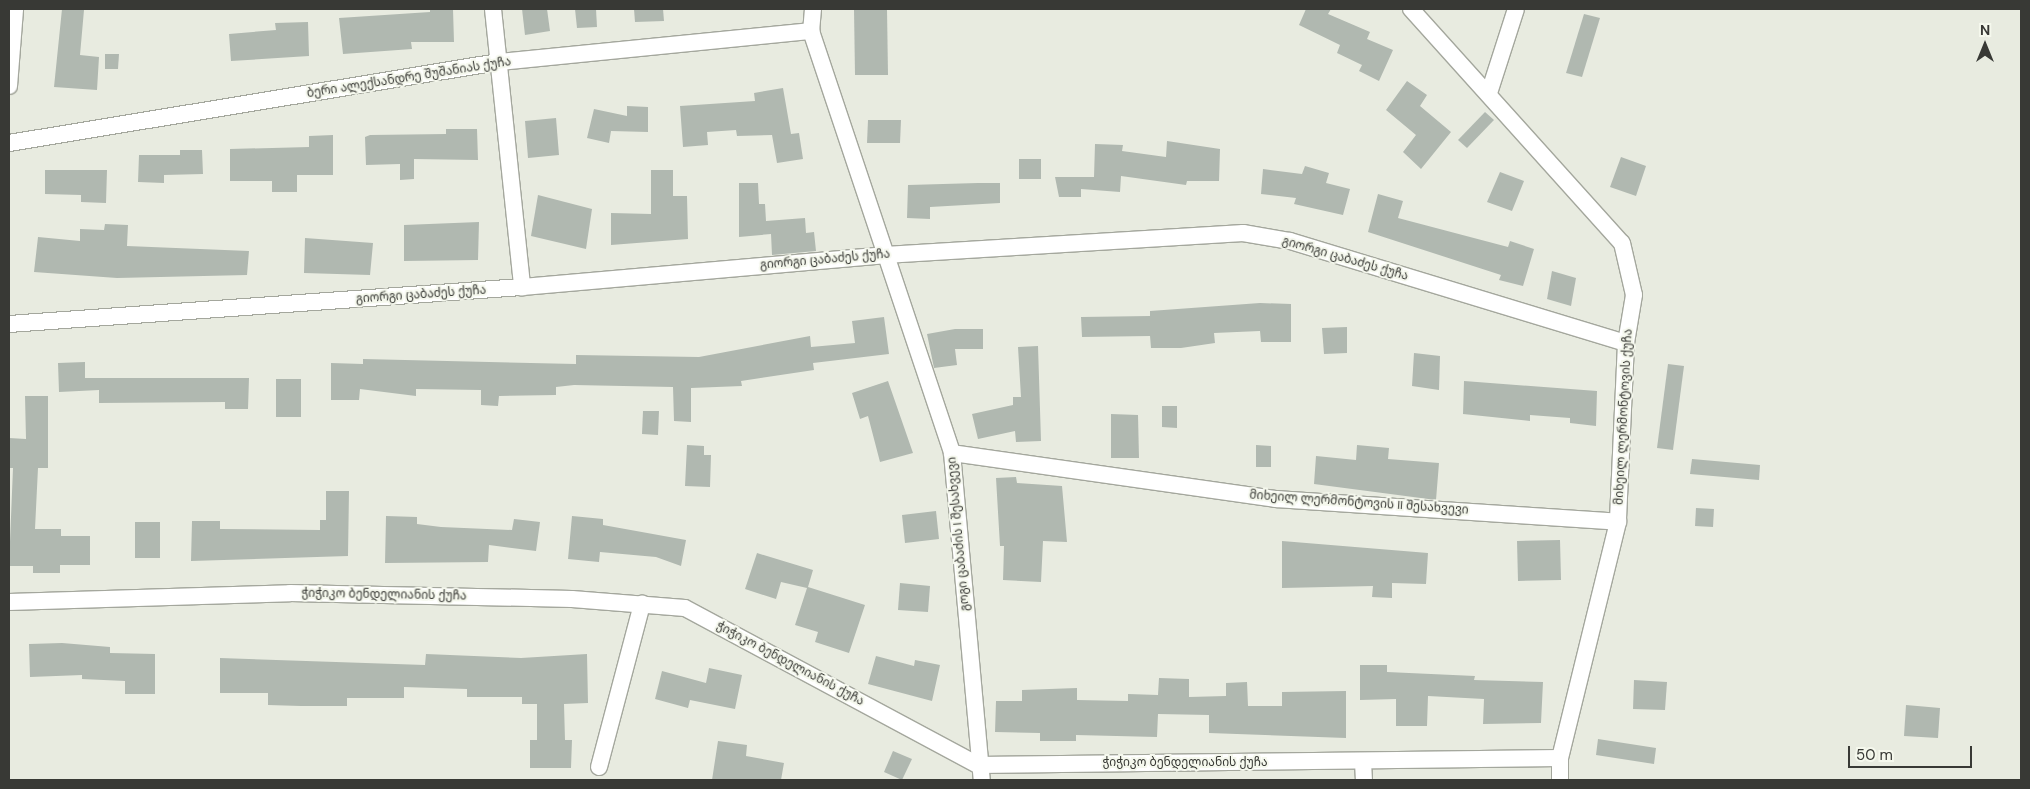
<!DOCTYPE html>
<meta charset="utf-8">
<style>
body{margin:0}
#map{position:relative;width:2030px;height:789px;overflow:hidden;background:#e8ebe0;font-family:"DM Sans","Noto Sans Georgian",sans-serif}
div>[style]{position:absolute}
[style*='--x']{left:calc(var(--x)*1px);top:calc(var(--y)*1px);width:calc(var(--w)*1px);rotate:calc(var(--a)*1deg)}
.building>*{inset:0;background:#b0b8b0}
.roads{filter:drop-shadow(1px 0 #a4a79d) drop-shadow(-1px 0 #a4a79d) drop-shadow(0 1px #a4a79d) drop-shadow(0 -1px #a4a79d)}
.minor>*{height:16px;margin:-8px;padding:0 8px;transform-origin:8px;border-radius:8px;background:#fff}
span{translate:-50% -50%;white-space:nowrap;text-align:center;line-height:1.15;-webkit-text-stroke:4px #f5f8ed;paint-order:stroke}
.street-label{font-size:12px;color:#383935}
.frame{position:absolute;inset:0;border:10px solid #383935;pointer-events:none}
.north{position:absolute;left:1960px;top:20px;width:50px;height:50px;-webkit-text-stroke:4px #f5f8ed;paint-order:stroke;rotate:0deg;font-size:14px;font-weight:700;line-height:20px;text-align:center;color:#383935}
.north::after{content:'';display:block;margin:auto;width:18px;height:22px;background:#383935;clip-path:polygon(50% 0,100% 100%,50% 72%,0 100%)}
.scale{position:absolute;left:1848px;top:746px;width:124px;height:22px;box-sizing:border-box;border:2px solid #383935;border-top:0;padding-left:6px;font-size:15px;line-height:18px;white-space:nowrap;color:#383935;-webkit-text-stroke:4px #f5f8ed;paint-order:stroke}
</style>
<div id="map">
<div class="building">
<div style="clip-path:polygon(62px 9px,84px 10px,80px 55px,99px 57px,97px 90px,54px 87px)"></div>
<div style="clip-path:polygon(430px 9px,453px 9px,454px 42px,411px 42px,412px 49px,343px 54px,339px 18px,430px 12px)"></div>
<div style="clip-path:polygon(522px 9px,547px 9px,550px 31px,525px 35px)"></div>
<div style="clip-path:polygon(575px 9px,596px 9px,597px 27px,577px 28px)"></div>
<div style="clip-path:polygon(634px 9px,663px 9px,664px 21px,635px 22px)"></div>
<div style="clip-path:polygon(854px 9px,887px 9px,888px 75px,855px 75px)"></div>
<div style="clip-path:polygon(1306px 9px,1331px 9px,1328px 14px,1370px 32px,1367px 39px,1393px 50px,1379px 81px,1359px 71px,1362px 65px,1337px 53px,1340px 45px,1299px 25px)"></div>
<div style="clip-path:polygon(1584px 14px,1600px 18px,1582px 77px,1566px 73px)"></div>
<div style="clip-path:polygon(308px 22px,309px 56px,231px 61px,229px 34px,276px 30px,275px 23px)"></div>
<div style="clip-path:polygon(105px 54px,119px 54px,118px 69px,105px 69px)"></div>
<div style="clip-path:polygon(1407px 81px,1427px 95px,1420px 106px,1451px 132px,1421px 169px,1403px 152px,1416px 135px,1386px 110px)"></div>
<div style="clip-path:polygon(783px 88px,791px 134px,799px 133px,803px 159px,777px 163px,772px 135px,737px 136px,736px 130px,707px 132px,708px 145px,683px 147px,680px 106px,755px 101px,754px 93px)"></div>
<div style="clip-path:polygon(627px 106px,648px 107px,648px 132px,611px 131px,609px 143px,587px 138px,594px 109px,627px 116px)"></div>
<div style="clip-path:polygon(1485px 112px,1494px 120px,1467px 148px,1458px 140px)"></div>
<div style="clip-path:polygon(556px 118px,559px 155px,528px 158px,525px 121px)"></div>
<div style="clip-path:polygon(868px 120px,901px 120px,900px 143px,867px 143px)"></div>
<div style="clip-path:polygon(446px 129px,477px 129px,478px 160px,414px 159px,414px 179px,400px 180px,400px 164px,366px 165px,365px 137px,370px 135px,446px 134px)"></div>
<div style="clip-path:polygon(333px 135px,333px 175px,297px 175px,297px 192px,272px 192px,272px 181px,230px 181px,230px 149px,309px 147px,309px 136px)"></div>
<div style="clip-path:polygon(1167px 141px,1220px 149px,1219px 181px,1187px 181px,1186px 185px,1121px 176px,1120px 192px,1081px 189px,1081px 197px,1059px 197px,1055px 177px,1094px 177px,1095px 144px,1123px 145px,1122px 151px,1166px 157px)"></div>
<div style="clip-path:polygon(180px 150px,202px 150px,203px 174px,164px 175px,164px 183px,138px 182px,139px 155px,180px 155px)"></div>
<div style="clip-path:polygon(1621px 157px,1646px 166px,1636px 196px,1610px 187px)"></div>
<div style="clip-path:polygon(1019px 159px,1041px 159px,1041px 179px,1019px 179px)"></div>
<div style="clip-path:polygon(1305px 166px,1329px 173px,1326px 183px,1350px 189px,1343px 215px,1294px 204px,1296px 198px,1261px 194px,1263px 169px,1302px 174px)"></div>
<div style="clip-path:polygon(45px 170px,107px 170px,106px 203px,81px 202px,81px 195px,45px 194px)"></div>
<div style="clip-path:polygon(651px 170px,673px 170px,673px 196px,687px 196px,688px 239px,611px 245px,611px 213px,651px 214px)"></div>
<div style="clip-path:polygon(1500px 172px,1524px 181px,1512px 211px,1487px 202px)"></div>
<div style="clip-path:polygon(739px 183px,758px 183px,759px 204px,765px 204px,766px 221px,805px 218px,806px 233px,814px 232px,816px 251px,772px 255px,771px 234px,739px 237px)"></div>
<div style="clip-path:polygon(978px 183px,1000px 183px,1000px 203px,930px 207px,930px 219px,907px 218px,908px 185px)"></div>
<div style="clip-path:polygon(1378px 194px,1403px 201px,1398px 218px,1508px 247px,1510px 241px,1534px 249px,1523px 286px,1499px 280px,1501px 275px,1368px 232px)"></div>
<div style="clip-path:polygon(538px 195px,592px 209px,586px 249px,531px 236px)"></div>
<div style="clip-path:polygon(479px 222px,478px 260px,404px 261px,404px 225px)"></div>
<div style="clip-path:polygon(105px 224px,128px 225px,127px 246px,249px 251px,247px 275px,117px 278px,34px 272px,38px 237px,80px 241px,80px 229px,104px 230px)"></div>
<div style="clip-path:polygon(305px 238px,373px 243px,370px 275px,304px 273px)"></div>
<div style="clip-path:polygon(1552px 271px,1576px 278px,1571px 306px,1547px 299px)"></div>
<div style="clip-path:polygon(1260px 303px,1291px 304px,1291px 342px,1261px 342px,1260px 331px,1214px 333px,1215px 343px,1181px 348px,1151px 348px,1150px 336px,1082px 337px,1081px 317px,1150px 316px,1150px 311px)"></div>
<div style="clip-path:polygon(884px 317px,889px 354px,813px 363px,814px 370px,741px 381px,742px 386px,691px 388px,691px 422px,674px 421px,673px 387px,574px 385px,556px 387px,556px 395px,499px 396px,498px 406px,481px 405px,481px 390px,416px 389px,416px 396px,360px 389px,359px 400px,331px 400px,331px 363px,363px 364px,363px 359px,576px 364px,576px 355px,699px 357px,810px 336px,811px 347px,855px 343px,852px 321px)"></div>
<div style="clip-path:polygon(1347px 327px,1347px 353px,1324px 354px,1322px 328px)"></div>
<div style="clip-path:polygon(955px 329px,983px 329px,983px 349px,955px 349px,957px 365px,934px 368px,927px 334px)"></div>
<div style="clip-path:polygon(1038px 346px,1041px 441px,1016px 442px,1015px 431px,978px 439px,972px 414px,1013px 405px,1013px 397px,1021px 397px,1018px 347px)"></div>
<div style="clip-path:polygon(1414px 353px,1440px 356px,1439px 390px,1412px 386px)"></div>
<div style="clip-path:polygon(85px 362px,85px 378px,249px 378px,248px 409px,225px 409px,225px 402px,99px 403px,99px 390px,59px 392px,58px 363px)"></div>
<div style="clip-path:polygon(1668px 364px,1684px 366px,1673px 450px,1657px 448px)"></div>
<div style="clip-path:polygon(276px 379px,301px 379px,301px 417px,276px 417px)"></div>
<div style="clip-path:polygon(888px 381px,913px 453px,880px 462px,868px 416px,860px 419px,852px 393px)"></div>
<div style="clip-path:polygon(1464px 381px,1597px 391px,1596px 426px,1570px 423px,1570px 418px,1530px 415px,1530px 421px,1463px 414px)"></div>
<div style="clip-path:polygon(25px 396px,48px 396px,48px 468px,38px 468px,35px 529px,61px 529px,61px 536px,90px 536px,90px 565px,60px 565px,60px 573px,33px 573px,33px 566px,9px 566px,13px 468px,9px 468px,9px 438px,26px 439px)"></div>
<div style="clip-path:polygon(1162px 406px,1177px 406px,1177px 428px,1162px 427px)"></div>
<div style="clip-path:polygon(643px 411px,659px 411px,658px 435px,642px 434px)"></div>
<div style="clip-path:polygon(1111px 414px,1138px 415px,1139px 458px,1111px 458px)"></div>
<div style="clip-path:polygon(687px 445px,704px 446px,704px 455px,711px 455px,710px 487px,685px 486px)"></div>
<div style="clip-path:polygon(1256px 445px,1271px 446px,1271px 467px,1256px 467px)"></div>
<div style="clip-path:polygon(1357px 445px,1389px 448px,1388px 459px,1439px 463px,1436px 500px,1314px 484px,1316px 456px,1356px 460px)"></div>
<div style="clip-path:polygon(1692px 459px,1760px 465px,1759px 480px,1690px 474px)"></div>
<div style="clip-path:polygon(1016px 477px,1017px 483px,1062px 486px,1067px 542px,1043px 541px,1041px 582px,1003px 580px,1004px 546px,1000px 546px,996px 478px)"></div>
<div style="clip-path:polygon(326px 491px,349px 491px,348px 556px,191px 561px,192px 521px,220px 521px,220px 529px,320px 530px,320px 520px,326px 520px)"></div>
<div style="clip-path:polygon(1696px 508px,1714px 509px,1713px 527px,1695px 526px)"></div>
<div style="clip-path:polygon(936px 511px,939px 539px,905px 543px,902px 515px)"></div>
<div style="clip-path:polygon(386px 516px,417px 517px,417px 524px,441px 527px,512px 530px,514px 519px,540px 522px,536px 551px,489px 545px,488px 562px,385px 563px)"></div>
<div style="clip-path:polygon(572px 516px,603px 519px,603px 525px,686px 540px,681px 566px,656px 557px,600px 552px,599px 562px,568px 559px)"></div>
<div style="clip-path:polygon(135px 522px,160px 522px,160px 558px,135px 558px)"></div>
<div style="clip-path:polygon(1560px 540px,1561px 580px,1518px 581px,1517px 541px)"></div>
<div style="clip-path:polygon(1282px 541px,1428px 553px,1426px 584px,1392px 583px,1392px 598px,1372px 597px,1373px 586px,1282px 588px)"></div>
<div style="clip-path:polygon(757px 553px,813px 570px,808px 587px,865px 605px,849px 653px,815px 642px,818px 632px,795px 625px,807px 588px,781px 582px,776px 599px,745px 589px)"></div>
<div style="clip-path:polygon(900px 583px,930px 586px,928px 612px,898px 610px)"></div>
<div style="clip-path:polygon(62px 643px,110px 647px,110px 653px,155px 654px,155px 694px,125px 694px,125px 681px,82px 679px,82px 675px,30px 677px,29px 644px)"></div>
<div style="clip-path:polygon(426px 654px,521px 658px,587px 654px,588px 703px,564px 704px,565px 740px,572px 740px,571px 768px,530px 768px,530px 740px,537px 740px,537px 704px,522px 704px,522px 697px,467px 697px,467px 689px,404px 687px,404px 698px,347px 698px,347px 706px,301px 706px,268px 705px,268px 693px,220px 693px,220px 658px,425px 665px)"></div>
<div style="clip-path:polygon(876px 656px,914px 666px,915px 660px,940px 665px,932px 701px,868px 684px)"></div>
<div style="clip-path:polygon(1360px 665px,1387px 665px,1387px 672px,1475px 676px,1474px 680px,1543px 682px,1541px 723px,1483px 724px,1484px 699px,1428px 696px,1427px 726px,1396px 726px,1396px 699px,1360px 700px)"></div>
<div style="clip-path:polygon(709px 668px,742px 675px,735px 709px,690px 700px,688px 708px,655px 699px,662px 671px,706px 683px)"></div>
<div style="clip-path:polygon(1159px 678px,1189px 679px,1189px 697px,1226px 696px,1226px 683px,1247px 682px,1248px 706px,1282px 706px,1282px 692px,1346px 691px,1346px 738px,1209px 733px,1209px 715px,1158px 714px,1157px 737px,1076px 735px,1076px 741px,1040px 741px,1040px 733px,995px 732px,996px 701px,1022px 701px,1022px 690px,1077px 688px,1077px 700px,1128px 701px,1128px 694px,1158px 695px)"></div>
<div style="clip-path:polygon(1634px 680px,1667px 682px,1665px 710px,1633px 709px)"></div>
<div style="clip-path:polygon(1906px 705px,1940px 708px,1938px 738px,1904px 736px)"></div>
<div style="clip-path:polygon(1598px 739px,1656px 748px,1654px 764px,1596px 755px)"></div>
<div style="clip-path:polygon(718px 741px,747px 745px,746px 756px,784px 763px,781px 780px,712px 780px)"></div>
<div style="clip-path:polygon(893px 751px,912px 759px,902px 780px,884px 772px)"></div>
</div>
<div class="roads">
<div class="minor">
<div style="--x:493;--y:9;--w:280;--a:84"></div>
<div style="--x:813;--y:9;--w:22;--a:95"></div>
<div style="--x:811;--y:31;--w:445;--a:71.5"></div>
<div style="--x:952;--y:453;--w:328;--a:84.8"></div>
<div style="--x:1411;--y:9;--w:315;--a:48"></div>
<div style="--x:1622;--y:243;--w:53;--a:77"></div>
<div style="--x:1634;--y:295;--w:49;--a:99.5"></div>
<div style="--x:1626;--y:343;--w:179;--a:92.6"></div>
<div style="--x:1618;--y:522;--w:243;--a:103.8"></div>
<div style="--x:1560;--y:758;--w:22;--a:90"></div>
<div style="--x:9;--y:86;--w:77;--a:-85.5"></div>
<div style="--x:1489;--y:93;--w:88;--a:-72.2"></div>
<div style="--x:9;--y:143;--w:498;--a:-9.4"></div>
<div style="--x:500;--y:62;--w:313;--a:-5.7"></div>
<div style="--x:9;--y:324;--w:514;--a:-4.13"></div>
<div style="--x:522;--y:287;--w:364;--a:-5"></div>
<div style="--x:885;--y:255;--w:359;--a:-3.5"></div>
<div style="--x:1243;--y:233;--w:48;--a:9.7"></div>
<div style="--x:1290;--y:241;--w:351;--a:16.9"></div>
<div style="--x:952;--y:453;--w:327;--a:8.1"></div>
<div style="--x:1276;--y:499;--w:343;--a:3.8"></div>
<div style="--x:9;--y:602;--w:281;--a:-1.8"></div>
<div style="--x:290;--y:593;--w:282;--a:1.2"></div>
<div style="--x:572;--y:599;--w:113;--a:4.6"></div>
<div style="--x:685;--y:608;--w:332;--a:28.2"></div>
<div style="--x:978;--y:765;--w:582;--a:-0.69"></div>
<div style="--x:1363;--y:762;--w:18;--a:87"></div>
<div style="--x:599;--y:767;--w:169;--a:-75.2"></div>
</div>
</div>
<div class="street-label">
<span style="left:409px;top:78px;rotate:-9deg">ბერი ალექსანდრე შუშანიას ქუჩა</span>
<span style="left:1345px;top:259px;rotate:16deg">გიორგი ცაბაძეს ქუჩა</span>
<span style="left:825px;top:260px;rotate:-5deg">გიორგი ცაბაძეს ქუჩა</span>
<span style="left:421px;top:295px;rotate:-4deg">გიორგი ცაბაძეს ქუჩა</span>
<span style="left:1624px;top:417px;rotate:-87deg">მიხეილ ლერმონტოვის ქუჩა</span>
<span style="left:1359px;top:503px;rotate:4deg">მიხეილ ლერმონტოვის II შესახვევი</span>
<span style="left:959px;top:534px;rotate:-95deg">გოგი ცაბაძის I შესახვევი</span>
<span style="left:384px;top:595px;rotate:1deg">ჭიჭიკო ბენდელიანის ქუჩა</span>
<span style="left:790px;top:664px;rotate:28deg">ჭიჭიკო ბენდელიანის ქუჩა</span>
<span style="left:1185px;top:763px">ჭიჭიკო ბენდელიანის ქუჩა</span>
</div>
<div class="frame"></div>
<div class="north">N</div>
<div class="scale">50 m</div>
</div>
